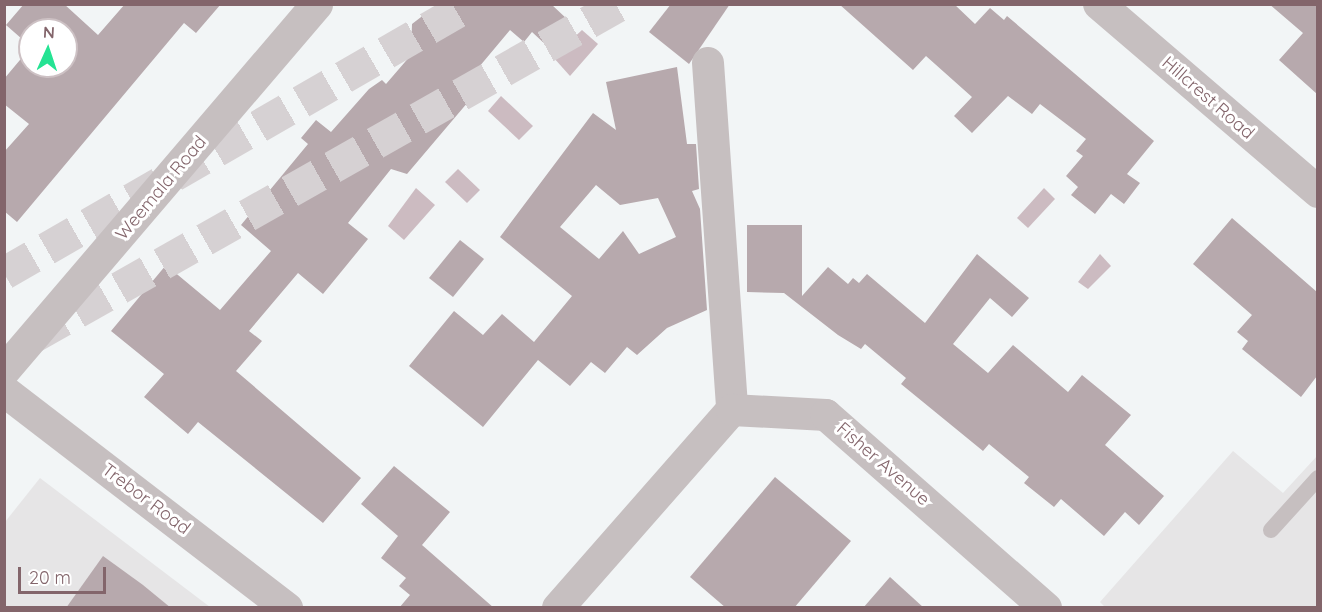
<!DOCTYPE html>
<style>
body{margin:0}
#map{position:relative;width:1322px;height:612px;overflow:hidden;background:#f2f5f6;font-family:Quicksand,sans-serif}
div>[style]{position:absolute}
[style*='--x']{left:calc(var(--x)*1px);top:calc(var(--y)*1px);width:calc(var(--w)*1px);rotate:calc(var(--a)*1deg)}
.built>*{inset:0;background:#e6e5e6}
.water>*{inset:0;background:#ccbbc1}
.building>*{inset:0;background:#b7a9ad}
.highway-tunnel>*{height:33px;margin-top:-16.5px;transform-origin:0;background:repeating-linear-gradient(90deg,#d6d1d3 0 33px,transparent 0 49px)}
.lane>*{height:16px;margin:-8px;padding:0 8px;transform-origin:8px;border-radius:8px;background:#c6bfc0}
.street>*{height:32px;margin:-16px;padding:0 16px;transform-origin:16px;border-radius:16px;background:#c6bfc0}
span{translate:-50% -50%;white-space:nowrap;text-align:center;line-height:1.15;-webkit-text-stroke:6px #fff;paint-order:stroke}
.street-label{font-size:18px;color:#83656b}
.frame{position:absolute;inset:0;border:6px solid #83656b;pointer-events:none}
.north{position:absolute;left:18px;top:18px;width:60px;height:60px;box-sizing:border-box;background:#fff;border:2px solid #cdc1c4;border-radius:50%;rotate:3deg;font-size:16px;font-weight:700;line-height:24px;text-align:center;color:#83656b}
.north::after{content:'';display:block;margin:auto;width:21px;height:27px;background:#25e393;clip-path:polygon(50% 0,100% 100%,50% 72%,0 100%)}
.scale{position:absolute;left:18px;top:567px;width:88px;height:27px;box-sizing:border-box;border:3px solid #83656b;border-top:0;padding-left:8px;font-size:18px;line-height:21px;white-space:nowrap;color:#83656b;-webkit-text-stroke:4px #fff;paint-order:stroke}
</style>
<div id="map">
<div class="built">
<div style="clip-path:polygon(1233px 451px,1283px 493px,1317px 456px,1317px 607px,1106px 608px,1100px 602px)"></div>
<div style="clip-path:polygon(40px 478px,210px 607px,5px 608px,5px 522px)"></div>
</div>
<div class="water">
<div style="clip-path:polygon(582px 30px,598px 44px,570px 76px,553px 57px)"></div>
<div style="clip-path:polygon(501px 96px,533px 126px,519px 140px,488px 111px)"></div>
<div style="clip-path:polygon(458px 169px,480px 190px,467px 203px,445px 182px)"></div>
<div style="clip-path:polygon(416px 188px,435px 205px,404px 240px,388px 226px)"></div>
<div style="clip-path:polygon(1044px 188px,1055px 199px,1028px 228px,1017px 218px)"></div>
<div style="clip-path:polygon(1100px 254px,1111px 266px,1088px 289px,1078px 282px)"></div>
</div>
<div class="building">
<div style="clip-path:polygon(24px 4px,64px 4px,98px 35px,125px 4px,221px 4px,196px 33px,184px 23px,17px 222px,4px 211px,4px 152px,29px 124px,4px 104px,4px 79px,30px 48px,30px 66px,66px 66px,66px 30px,30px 30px,30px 46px,6px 25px)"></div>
<div style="clip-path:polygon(438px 4px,551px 4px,568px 20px,546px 45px,532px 32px,524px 42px,510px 30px,474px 73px,485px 82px,407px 174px,391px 169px,348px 223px,368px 239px,323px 294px,298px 273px,249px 331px,262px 341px,236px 371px,361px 478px,323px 523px,198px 422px,188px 434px,144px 397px,164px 374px,111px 331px,166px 265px,220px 310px,271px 251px,241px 225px,308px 144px,301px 138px,316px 120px,331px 132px,369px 89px,382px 80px,386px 84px,411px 55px,412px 24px)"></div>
<div style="clip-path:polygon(671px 4px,730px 4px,689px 64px,649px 32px)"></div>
<div style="clip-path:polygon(839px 4px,954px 4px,975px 24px,990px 8px,1004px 20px,1007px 16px,1154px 141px,1127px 174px,1140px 183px,1124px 204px,1111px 194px,1095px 214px,1071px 195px,1078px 187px,1066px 176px,1083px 156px,1076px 151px,1086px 139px,1040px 104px,1032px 114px,1008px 96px,972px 133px,954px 116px,972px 97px,926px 56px,913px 70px)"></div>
<div style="clip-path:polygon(1269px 4px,1317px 4px,1317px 94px,1279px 60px,1303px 33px)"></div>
<div style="clip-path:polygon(evenodd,677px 67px,687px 144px,696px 144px,699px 189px,692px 191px,700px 209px,707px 310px,667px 328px,637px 355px,627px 347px,605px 373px,591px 362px,570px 386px,538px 360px,483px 427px,409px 366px,454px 311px,483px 335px,502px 314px,534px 342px,572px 296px,500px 237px,593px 113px,616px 130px,606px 82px,677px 67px,596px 185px,620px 205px,658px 198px,676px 237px,639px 254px,623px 231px,599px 259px,560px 227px,596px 185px)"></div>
<div style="clip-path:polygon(1232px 218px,1317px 292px,1317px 376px,1301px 397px,1242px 349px,1248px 341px,1237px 332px,1252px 315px,1193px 264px)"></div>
<div style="clip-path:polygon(747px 225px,802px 225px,802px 296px,828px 267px,848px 284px,853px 278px,859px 283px,867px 274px,925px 323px,977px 254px,1029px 298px,1012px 317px,990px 298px,953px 344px,988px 373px,1013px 345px,1068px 392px,1082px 375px,1131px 415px,1105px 445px,1164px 496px,1139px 525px,1125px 512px,1104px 536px,1061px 499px,1054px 507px,1024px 483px,1029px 477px,989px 444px,983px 451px,901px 384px,906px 378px,865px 344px,861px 349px,838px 335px,784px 293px,747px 292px)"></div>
<div style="clip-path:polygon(460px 240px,484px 259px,453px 297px,429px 278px)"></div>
<div style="clip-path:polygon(394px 466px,450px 512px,422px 545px,494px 608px,399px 608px,410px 595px,399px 586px,406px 578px,381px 558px,398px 536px,361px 504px)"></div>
<div style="clip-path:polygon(775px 477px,851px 541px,794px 608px,726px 608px,690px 577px)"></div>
<div style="clip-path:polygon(103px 556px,143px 585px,171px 608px,66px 608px)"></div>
<div style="clip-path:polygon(890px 577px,924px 608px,863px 608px)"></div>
</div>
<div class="highway-tunnel">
<div style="--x:4;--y:273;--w:538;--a:-30"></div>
<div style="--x:34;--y:336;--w:674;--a:-29.53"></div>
</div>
<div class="lane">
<div style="--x:1271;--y:530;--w:70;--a:-47.9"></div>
</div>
<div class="street">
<div style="--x:1099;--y:4;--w:289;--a:40.6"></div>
<div style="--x:708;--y:63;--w:348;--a:86"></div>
<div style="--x:4;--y:371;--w:482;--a:-49.5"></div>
<div style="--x:4;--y:391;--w:357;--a:37.5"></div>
<div style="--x:558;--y:608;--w:264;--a:-48.7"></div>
<div style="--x:732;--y:410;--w:94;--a:3"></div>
<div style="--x:826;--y:415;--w:293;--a:41.3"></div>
</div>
<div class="street-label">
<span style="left:1208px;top:98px;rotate:41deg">Hillcrest Road</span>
<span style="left:161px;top:188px;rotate:-50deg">Weemala Road</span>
<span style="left:883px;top:464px;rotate:41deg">Fisher Avenue</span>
<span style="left:146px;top:499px;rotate:37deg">Trebor Road</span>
</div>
<div class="frame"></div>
<div class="north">N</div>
<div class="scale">20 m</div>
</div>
